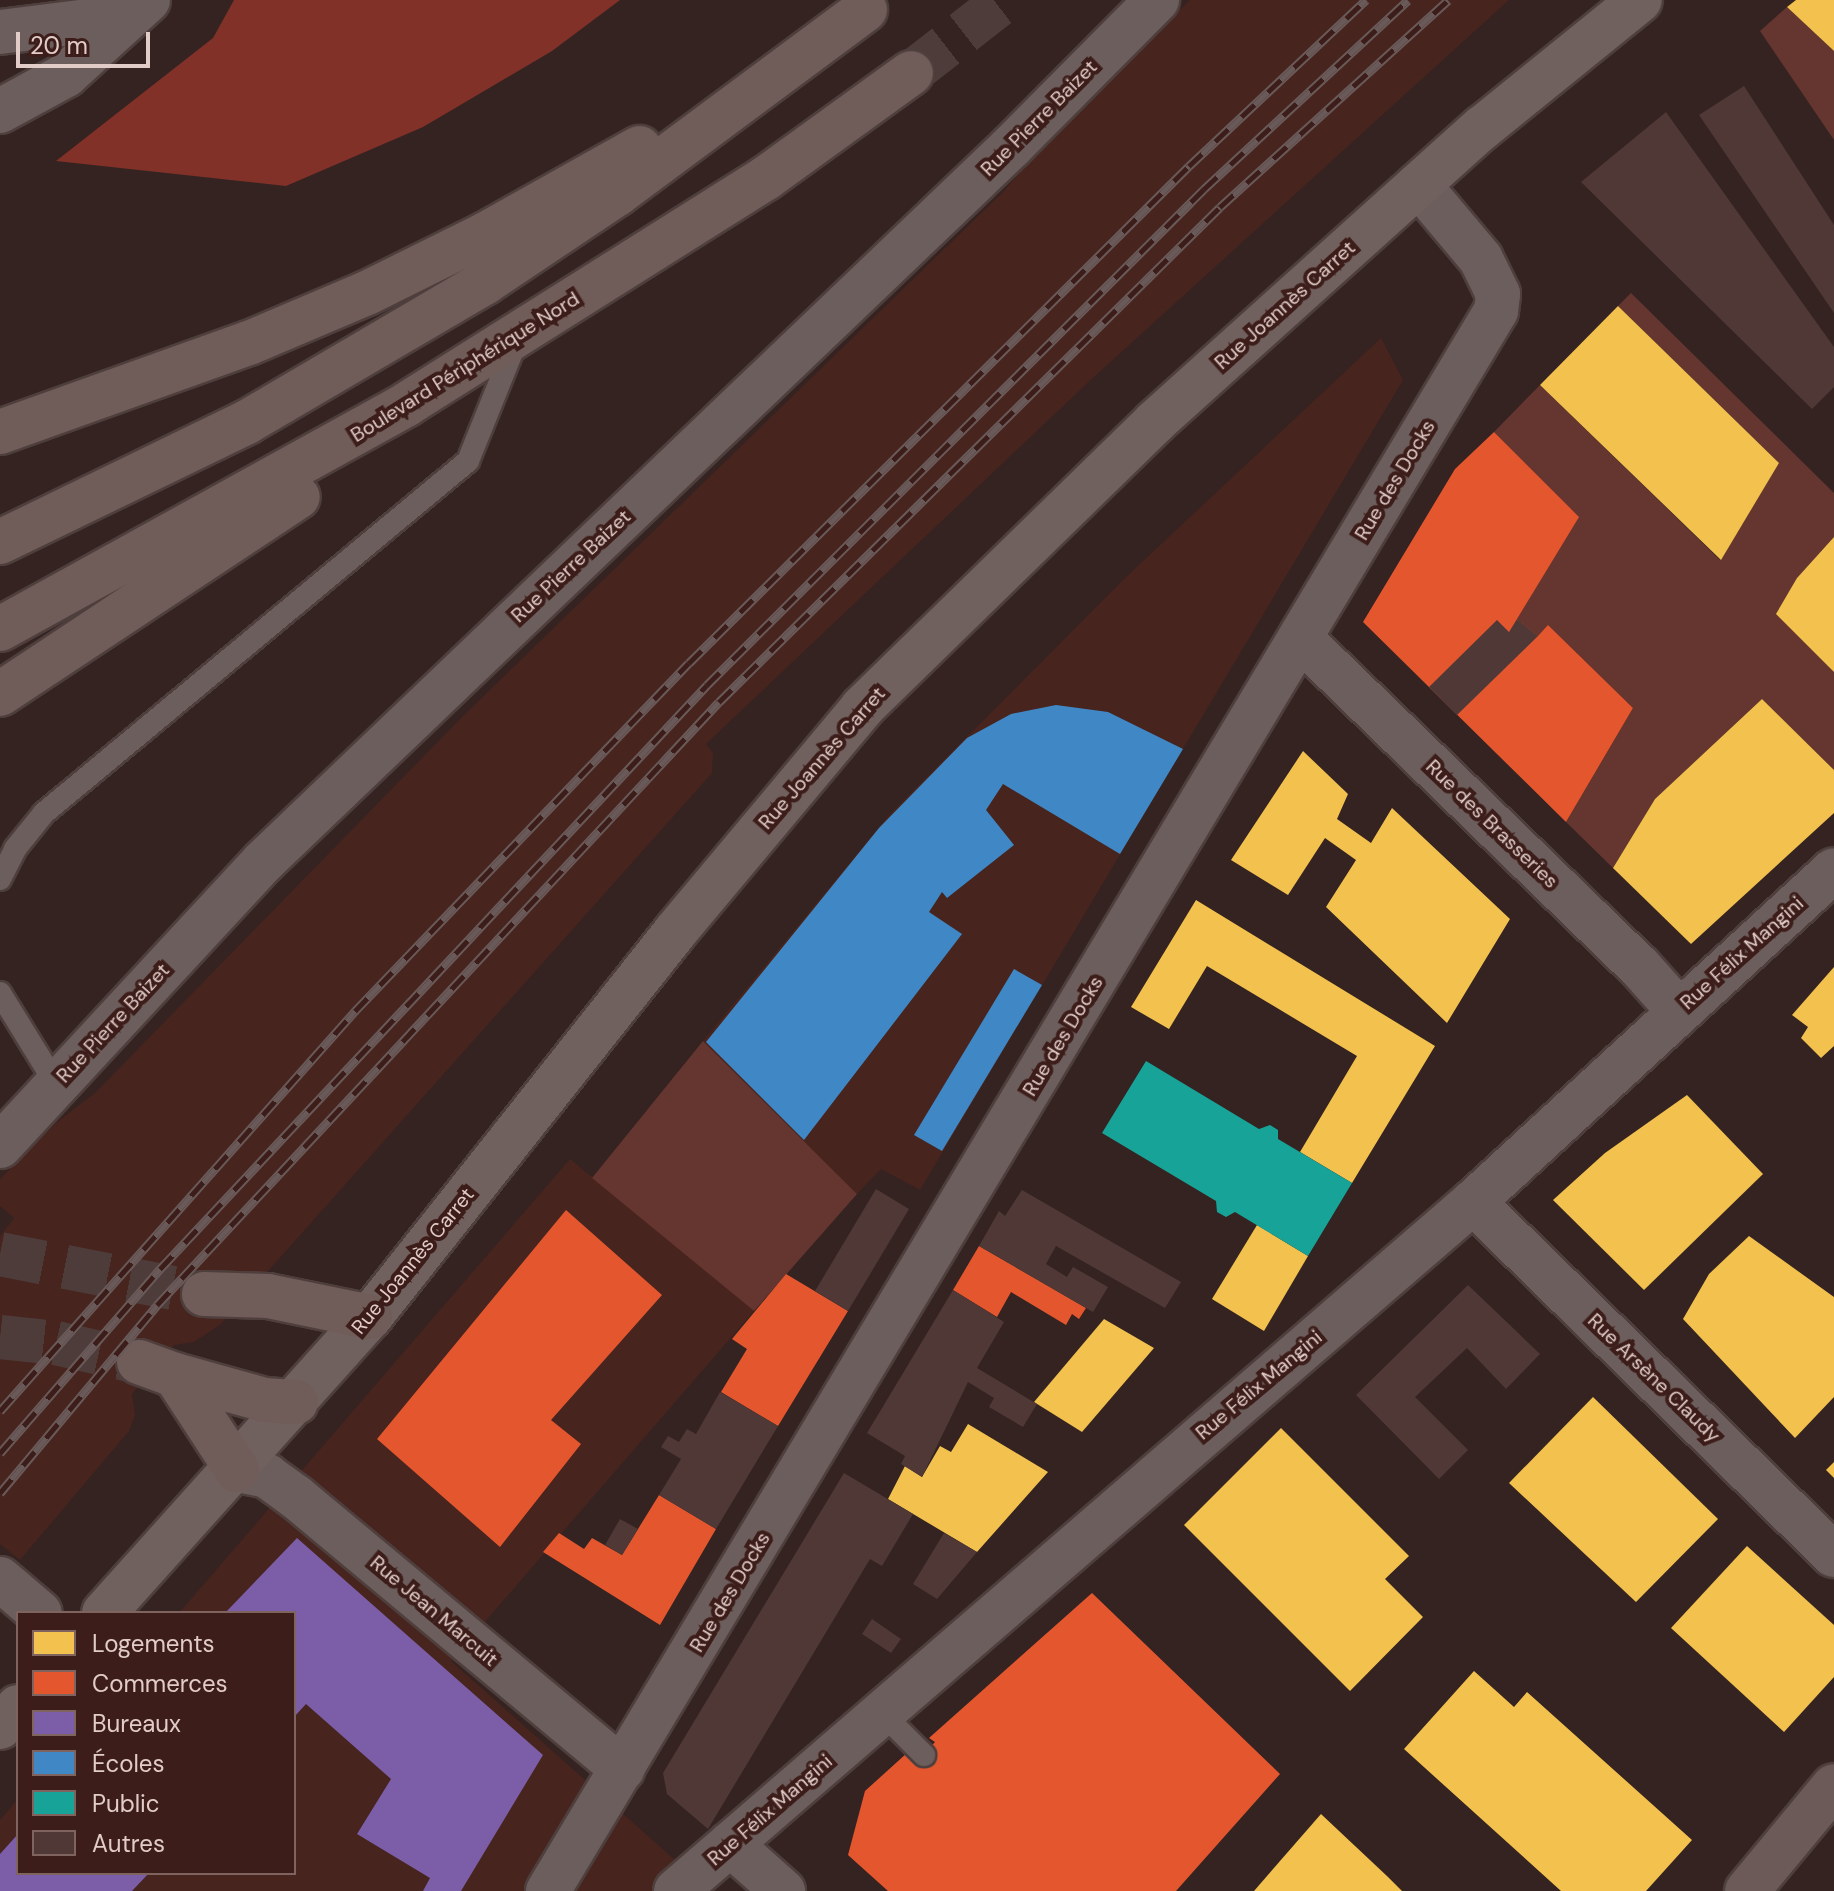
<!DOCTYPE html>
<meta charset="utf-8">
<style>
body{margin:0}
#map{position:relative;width:1834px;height:1891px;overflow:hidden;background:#342321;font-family:"DM Sans",sans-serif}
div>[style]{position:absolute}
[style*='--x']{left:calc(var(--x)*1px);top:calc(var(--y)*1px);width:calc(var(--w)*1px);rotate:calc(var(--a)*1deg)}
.built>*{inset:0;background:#47241e}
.green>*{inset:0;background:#65352f}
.forest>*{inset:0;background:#813128}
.homes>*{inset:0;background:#f2c14e}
.shops>*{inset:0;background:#e4572e}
.offices>*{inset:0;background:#7b5ea7}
.schools>*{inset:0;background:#3f88c5}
.public>*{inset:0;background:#17a398}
.building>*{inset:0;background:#503836}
.highway-tunnel>*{height:44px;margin-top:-22px;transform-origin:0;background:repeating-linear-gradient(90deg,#4e3c3a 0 44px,transparent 0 66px)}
.roads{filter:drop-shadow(2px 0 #4e3f3d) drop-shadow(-2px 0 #4e3f3d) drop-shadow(0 2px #4e3f3d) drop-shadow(0 -2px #4e3f3d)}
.lane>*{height:22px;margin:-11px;padding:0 11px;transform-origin:11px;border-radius:11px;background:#6c5e5c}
.street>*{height:44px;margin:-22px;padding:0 22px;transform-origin:22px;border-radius:22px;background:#6c5e5c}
.secondary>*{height:44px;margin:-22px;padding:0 22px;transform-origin:22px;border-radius:22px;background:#70605e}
.primary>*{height:44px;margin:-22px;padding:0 22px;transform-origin:22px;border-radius:22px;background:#6b5a57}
.highway>*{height:44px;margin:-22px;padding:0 22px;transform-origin:22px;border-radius:22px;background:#705c59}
.rail>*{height:9px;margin-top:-4.5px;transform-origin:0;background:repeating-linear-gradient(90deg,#3c1d19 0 18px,#695a59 0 36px);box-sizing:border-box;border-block:2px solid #695a59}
span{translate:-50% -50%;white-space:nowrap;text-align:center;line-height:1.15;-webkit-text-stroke:8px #3c1d19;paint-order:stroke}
.street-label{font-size:20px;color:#e1ccc8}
.legend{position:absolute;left:16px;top:1611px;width:280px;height:264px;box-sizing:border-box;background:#3c1d19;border:2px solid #7e635f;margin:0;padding:10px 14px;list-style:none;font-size:24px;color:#e1ccc8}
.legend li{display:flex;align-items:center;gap:16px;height:40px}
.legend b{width:40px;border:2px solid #7e635f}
.scale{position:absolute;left:16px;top:32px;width:134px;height:36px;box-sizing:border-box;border:4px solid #e1ccc8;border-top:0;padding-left:10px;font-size:24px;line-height:28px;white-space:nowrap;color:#e1ccc8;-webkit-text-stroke:6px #3c1d19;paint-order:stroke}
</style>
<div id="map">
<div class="built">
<div style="clip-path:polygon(1190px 0,1509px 0,1095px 376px,706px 744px,713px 753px,712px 773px,220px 1325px,194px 1342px,174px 1345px,132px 1394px,135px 1415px,129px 1431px,20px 1560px,0 1544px,0 1236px,14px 1218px,0 1206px,0 1179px,56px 1123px,95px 1093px,462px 717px,1004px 191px,1045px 142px)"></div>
<div style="clip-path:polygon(1381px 338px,1403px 380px,920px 1190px,881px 1169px,857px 1194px,703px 1041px,889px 815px,1125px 578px)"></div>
<div style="clip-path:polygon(570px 1159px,754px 1311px,451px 1661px,710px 1891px,0 1891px,0 1820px,18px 1799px,18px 1873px,294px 1873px,294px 1613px,179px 1613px)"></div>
</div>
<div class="green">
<div style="clip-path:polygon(1787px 7px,1834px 51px,1834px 140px,1760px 31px)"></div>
<div style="clip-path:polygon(1631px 293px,1834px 493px,1834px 537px,1797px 578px,1834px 672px,1834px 770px,1762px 699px,1655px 799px,1613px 868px,1566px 822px,1633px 708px,1549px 626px,1538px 636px,1517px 619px,1578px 517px,1494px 432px,1540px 385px,1720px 560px,1779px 463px,1618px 306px)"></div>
<div style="clip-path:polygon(703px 1041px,857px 1194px,754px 1311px,592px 1178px)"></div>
</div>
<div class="forest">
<div style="clip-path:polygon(234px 0,620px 0,552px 51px,423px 127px,286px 186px,56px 161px,213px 38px)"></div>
</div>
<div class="homes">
<div style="clip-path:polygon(1796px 0,1834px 0,1834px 51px,1787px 7px)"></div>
<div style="clip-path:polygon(1618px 306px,1779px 463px,1721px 560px,1540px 385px)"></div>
<div style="clip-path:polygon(1834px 537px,1834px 672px,1776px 614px,1797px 578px)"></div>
<div style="clip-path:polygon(1762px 699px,1834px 770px,1834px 813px,1691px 944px,1613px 868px,1655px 799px)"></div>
<div style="clip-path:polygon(1303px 751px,1348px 794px,1337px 819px,1371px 843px,1392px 808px,1510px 919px,1447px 1023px,1326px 907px,1356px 860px,1325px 838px,1288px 895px,1231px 860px)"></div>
<div style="clip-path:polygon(1196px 900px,1435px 1046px,1352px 1183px,1300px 1152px,1357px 1056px,1207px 966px,1169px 1029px,1131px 1007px)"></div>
<div style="clip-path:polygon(1834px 967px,1834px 1046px,1821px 1058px,1801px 1038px,1808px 1027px,1792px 1015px)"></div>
<div style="clip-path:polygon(1687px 1095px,1763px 1174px,1644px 1290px,1553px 1200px,1605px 1153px)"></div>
<div style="clip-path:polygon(1257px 1225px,1308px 1256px,1264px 1331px,1212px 1299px)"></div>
<div style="clip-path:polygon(1749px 1236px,1834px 1297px,1834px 1397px,1795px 1438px,1683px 1319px,1709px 1274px)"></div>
<div style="clip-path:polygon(1104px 1319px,1154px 1348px,1082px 1432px,1034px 1402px)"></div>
<div style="clip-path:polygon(1593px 1397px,1718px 1519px,1636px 1602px,1509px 1483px)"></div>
<div style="clip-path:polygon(968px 1424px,1048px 1472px,977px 1552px,888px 1499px,905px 1466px,922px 1477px,940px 1446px,951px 1452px)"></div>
<div style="clip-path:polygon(1281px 1428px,1409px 1556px,1385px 1579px,1423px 1617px,1350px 1691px,1184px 1525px)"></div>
<div style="clip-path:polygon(1834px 1462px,1834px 1478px,1826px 1470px)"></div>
<div style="clip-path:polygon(1747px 1546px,1834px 1625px,1834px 1677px,1784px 1732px,1671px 1628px)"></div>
<div style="clip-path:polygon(1474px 1671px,1514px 1707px,1527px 1692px,1692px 1840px,1646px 1891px,1561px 1891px,1404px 1749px)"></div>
<div style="clip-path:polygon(1321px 1814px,1388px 1877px,1402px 1891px,1254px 1891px)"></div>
</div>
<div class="shops">
<div style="clip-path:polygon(1494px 432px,1579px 517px,1517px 619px,1538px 636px,1548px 625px,1633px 708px,1566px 822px,1363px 622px,1455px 469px)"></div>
<div style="clip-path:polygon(566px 1210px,662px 1295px,551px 1420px,581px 1444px,500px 1547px,377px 1439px)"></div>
<div style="clip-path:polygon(979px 1246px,1086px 1308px,1079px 1319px,1072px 1314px,1066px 1325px,1011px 1292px,997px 1317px,953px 1290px)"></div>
<div style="clip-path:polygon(786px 1274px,848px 1311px,778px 1426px,721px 1392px,747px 1349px,732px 1339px)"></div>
<div style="clip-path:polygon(659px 1495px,716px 1529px,660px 1625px,543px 1552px,559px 1533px,584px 1549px,592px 1538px,622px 1555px)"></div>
<div style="clip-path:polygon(1092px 1593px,1280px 1774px,1176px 1891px,888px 1891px,848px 1855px,865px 1791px,907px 1753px,917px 1762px,935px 1742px,929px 1738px)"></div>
</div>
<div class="offices">
<div style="clip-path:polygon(297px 1538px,543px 1755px,461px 1891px,423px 1891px,430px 1878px,357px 1834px,391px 1779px,306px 1704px,294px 1717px,294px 1613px,225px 1613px)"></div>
<div style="clip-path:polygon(18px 1834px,18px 1873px,149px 1873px,132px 1891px,0 1891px,0 1854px)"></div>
</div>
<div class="schools">
<div style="clip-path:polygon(1056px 705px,1108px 712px,1183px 749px,1120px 854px,1003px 784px,986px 810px,1014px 845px,947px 898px,942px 892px,929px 912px,962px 934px,804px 1140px,706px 1042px,879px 828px,967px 738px,1011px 714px)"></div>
<div style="clip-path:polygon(1014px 969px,1042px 985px,942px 1151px,914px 1135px)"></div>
</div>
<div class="public">
<div style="clip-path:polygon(1146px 1061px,1259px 1129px,1270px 1125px,1278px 1130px,1278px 1139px,1352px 1183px,1308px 1256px,1235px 1212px,1226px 1217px,1217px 1212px,1216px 1201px,1102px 1133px)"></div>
</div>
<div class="building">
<div style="clip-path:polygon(1744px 86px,1834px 225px,1834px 313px,1699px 115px)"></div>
<div style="clip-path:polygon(1666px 112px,1834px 347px,1834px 387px,1812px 409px,1581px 182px)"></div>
<div style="clip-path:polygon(1517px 619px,1538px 636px,1457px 715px,1429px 687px,1497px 620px,1509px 632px)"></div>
<div style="clip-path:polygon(876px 1189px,909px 1209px,848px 1311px,815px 1291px)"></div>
<div style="clip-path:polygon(1022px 1190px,1181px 1282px,1165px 1308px,1056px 1246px,1046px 1264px,1067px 1277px,1073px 1267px,1108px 1287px,1093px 1312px,979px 1246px,999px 1211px,1005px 1216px)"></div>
<div style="clip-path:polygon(1468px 1285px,1540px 1354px,1506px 1389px,1467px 1348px,1415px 1397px,1468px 1450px,1439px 1479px,1356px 1395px)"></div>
<div style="clip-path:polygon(953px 1290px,1004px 1322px,977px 1368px,1037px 1404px,1023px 1427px,989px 1407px,994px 1398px,968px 1382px,922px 1477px,901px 1464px,905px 1456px,867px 1433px)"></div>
<div style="clip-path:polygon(720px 1392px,778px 1426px,716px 1529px,659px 1495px,681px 1459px,661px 1447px,668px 1436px,679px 1442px,687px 1429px,696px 1434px)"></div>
<div style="clip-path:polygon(844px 1473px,913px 1514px,882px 1566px,870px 1559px,708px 1829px,667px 1794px,663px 1773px)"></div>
<div style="clip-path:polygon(620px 1519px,638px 1529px,622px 1555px,605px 1545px)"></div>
<div style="clip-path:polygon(944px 1533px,977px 1552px,937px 1599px,913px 1584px)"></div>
<div style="clip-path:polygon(872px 1619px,901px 1639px,891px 1653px,862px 1634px)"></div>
</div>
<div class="highway-tunnel">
<div style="--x:911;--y:73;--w:119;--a:-37.8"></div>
<div style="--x:0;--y:1254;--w:208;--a:11.1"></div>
<div style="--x:0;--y:1337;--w:56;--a:6.1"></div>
<div style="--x:56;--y:1343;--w:85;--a:12.9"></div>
</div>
<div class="roads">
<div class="lane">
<div style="--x:0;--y:879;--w:34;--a:-63"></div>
<div style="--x:15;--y:849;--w:46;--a:-51.1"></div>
<div style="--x:44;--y:813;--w:551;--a:-39.7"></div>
<div style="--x:468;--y:461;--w:118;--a:-68"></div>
<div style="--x:0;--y:993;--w:107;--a:58.4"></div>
<div style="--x:881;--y:1712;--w:61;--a:45"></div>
</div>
<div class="street">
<div style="--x:0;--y:32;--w:130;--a:-7.1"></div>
<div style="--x:0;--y:111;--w:75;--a:-28.6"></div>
<div style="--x:66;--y:75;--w:111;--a:-42.4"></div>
<div style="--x:1301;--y:639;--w:470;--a:44.1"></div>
<div style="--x:1639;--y:966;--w:60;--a:48.4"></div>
<div style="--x:0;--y:1146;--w:387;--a:-47.2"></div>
<div style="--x:263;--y:862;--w:1036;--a:-43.71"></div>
<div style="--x:1012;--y:146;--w:206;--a:-45.2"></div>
<div style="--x:1473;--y:1202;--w:505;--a:44.36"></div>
<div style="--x:237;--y:1470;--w:31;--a:11"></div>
<div style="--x:267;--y:1476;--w:36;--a:36"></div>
<div style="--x:296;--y:1497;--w:425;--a:39.8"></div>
<div style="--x:0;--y:1579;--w:52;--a:40.4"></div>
<div style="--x:730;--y:1844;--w:71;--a:41.6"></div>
<div style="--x:548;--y:1891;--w:1843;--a:-59.04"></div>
<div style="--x:1496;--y:311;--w:17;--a:-83"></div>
<div style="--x:1498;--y:294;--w:39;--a:-116"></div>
<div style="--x:1481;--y:259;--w:97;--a:-130"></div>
<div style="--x:676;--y:1891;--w:1054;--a:-40.84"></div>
<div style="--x:1473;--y:1202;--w:490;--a:-42.6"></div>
</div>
<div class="secondary">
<div style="--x:104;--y:1613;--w:398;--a:-48.1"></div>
<div style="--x:370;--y:1317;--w:491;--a:-51.6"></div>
<div style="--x:675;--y:932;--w:292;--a:-50.1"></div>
<div style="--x:862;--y:708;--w:409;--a:-44.3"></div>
<div style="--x:1155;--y:422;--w:440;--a:-42"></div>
<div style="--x:1482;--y:128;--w:203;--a:-39"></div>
<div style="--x:0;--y:1727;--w:27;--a:-48"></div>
</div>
<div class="primary">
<div style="--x:1747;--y:1891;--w:136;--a:-50.4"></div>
</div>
<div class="highway">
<div style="--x:0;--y:432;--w:264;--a:-19.7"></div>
<div style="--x:249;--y:343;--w:128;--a:-23"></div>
<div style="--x:367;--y:293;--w:133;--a:-26.4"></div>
<div style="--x:486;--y:234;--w:176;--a:-29.3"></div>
<div style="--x:0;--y:542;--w:275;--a:-25.9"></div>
<div style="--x:247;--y:422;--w:275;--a:-30.4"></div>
<div style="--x:484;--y:283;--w:160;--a:-33.8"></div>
<div style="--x:617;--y:194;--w:309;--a:-36.6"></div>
<div style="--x:0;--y:629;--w:465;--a:-28.9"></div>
<div style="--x:407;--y:404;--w:424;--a:-32.2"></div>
<div style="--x:766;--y:178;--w:179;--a:-35.9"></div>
<div style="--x:0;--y:694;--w:357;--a:-33.5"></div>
<div style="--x:204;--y:1294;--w:64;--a:1.8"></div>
<div style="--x:268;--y:1296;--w:104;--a:11.6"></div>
<div style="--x:139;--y:1362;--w:38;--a:20"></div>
<div style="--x:175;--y:1375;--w:113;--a:56.9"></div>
<div style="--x:175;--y:1375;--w:93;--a:15.5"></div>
<div style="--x:265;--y:1400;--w:31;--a:4"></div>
</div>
</div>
<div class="rail">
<div style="--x:0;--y:1411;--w:535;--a:-48.41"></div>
<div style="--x:355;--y:1011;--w:482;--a:-46.2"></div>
<div style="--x:689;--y:663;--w:705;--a:-44.83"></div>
<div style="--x:1189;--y:166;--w:243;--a:-43.2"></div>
<div style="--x:0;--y:1453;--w:244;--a:-49"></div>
<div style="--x:160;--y:1269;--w:800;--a:-46.87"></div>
<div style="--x:707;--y:685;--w:702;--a:-44.94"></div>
<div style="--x:1204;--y:189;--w:278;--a:-42.8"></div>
<div style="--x:0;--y:1493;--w:245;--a:-50.1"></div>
<div style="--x:157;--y:1305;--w:824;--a:-47.02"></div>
<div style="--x:719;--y:702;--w:704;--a:-44.65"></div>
<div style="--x:1220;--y:207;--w:308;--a:-42.2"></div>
</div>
<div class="street-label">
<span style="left:1039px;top:118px;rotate:-45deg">Rue Pierre Baizet</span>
<span style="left:1285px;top:305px;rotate:-42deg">Rue Joannès Carret</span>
<span style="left:465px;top:367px;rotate:-32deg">Boulevard Périphérique Nord</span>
<span style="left:1395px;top:480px;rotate:-59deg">Rue des Docks</span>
<span style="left:571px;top:566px;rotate:-43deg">Rue Pierre Baizet</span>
<span style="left:822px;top:758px;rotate:-49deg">Rue Joannès Carret</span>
<span style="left:1492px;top:824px;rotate:44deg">Rue des Brasseries</span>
<span style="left:1742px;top:953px;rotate:-42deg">Rue Félix Mangini</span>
<span style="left:113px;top:1023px;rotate:-47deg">Rue Pierre Baizet</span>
<span style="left:1063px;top:1036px;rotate:-59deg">Rue des Docks</span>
<span style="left:413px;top:1261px;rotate:-51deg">Rue Joannès Carret</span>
<span style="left:1654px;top:1378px;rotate:44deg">Rue Arsène Claudy</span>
<span style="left:1259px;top:1385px;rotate:-40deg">Rue Félix Mangini</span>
<span style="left:730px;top:1592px;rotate:-59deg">Rue des Docks</span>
<span style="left:434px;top:1611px;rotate:40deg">Rue Jean Marcuit</span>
<span style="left:770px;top:1810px;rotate:-41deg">Rue Félix Mangini</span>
</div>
<ul class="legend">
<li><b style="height:22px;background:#f2c14e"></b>Logements</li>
<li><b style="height:22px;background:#e4572e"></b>Commerces</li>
<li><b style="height:22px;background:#7b5ea7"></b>Bureaux</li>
<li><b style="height:22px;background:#3f88c5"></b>Écoles</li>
<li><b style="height:22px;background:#17a398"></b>Public</li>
<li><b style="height:22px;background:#503836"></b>Autres</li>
</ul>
<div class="scale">20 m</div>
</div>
